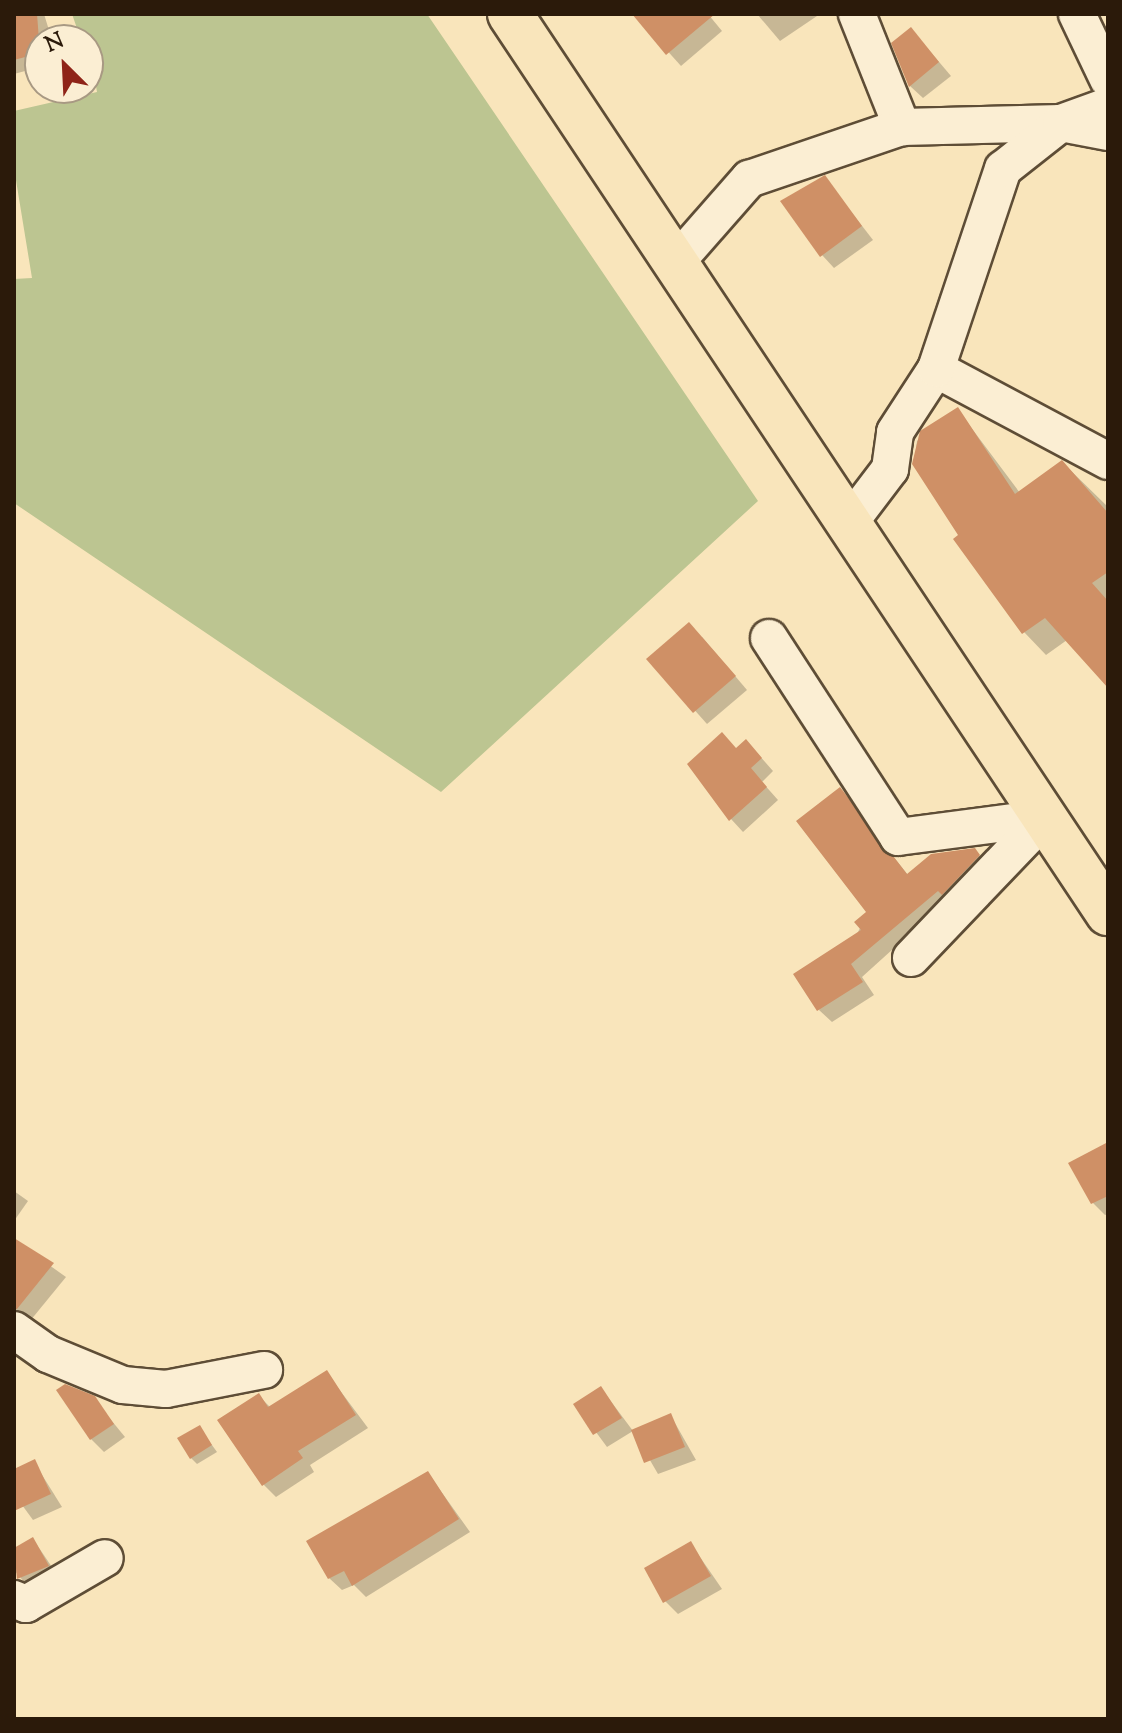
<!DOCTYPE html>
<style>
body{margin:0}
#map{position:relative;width:1122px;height:1733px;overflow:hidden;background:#f9e5bb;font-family:"Sorts Mill Goudy",serif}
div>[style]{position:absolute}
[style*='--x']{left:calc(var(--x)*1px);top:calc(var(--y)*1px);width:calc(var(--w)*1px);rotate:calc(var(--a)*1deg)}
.green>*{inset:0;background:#bcc591}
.shadow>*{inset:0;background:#0003}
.building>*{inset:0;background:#cf9066}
.roads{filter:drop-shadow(2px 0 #5e4d36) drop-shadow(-2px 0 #5e4d36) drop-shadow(0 2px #5e4d36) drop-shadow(0 -2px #5e4d36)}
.minor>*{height:36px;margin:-18px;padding:0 18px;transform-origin:18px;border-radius:18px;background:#fbeed3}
.primary>*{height:44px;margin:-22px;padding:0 22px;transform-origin:22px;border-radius:22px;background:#f9e5bb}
span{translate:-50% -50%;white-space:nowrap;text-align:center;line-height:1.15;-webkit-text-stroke:7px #fbeed3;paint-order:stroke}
.frame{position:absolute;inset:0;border:16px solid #2b1a0a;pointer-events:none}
.north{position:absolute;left:24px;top:24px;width:80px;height:80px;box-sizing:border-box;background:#fbeed3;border:2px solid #a89983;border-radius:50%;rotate:336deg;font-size:22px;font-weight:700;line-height:32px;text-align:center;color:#2b1a0a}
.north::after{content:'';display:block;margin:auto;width:28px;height:36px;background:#8f2418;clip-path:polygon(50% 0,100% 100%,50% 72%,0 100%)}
</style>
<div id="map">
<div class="green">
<div style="clip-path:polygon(72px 14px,427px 14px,758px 501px,441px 792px,14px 503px,14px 279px,32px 278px,14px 168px,14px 111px,97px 92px,88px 40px,81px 40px)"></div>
</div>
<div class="shadow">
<div style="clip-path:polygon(14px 14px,44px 14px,52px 40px,40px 40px,40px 67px,14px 74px)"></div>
<div style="clip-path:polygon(708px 14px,722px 31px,681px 66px,637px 17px)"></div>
<div style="clip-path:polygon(757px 14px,820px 14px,780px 41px)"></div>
<div style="clip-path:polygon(923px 43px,951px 76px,923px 98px,910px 86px)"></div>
<div style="clip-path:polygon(825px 178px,873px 240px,834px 268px,822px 255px)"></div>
<div style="clip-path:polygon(958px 410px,1020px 493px,1062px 462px,1108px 507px,1108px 685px,1067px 640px,1046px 655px,1024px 632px,914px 464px,917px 441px)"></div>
<div style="clip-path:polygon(702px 637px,747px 690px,707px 724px,649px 659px)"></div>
<div style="clip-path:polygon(737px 750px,758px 754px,773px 771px,762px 782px,778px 800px,743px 832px,731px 819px)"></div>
<div style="clip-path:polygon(840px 790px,908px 875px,974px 850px,987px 864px,862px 977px,874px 995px,832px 1022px,819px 1010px,868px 912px)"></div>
<div style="clip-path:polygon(1108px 1144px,1108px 1214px,1105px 1215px,1093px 1203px)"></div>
<div style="clip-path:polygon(14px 1191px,28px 1201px,14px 1221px)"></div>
<div style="clip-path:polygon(14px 1240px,66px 1277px,30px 1321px,14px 1320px)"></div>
<div style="clip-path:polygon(327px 1373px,368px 1428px,310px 1465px,314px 1472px,276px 1497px,264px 1485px,258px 1395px,271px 1408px)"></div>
<div style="clip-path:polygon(601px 1388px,633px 1431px,671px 1416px,696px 1460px,658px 1474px,633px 1431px,607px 1447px,576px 1405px)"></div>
<div style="clip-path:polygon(93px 1398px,125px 1437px,104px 1452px,91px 1439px)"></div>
<div style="clip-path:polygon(199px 1427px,217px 1452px,197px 1464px,191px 1458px)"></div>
<div style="clip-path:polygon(34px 1462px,62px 1507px,33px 1520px,14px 1494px,14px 1471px)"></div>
<div style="clip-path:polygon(428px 1473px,470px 1532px,366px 1597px,354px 1585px,342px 1590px,329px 1578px)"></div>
<div style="clip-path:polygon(33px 1539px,60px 1579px,31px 1590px,14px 1570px,14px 1551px)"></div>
<div style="clip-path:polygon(691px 1544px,722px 1589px,678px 1614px,665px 1601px)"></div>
</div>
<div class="building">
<div style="clip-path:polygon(14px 14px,37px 14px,40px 53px,14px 60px)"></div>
<div style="clip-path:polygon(632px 14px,715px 14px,666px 55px)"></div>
<div style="clip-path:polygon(911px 27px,939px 62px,909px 87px,891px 43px)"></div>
<div style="clip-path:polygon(825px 175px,862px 226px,820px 257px,780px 201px)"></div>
<div style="clip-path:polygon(958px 407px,1015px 494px,1062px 460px,1108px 513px,1108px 572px,1092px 583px,1108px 601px,1108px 688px,1045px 618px,1022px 634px,953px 539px,958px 535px,912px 464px,920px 431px)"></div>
<div style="clip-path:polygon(689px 622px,736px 676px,693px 713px,646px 659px)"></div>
<div style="clip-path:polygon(722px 732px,736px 748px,746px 739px,762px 758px,751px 768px,767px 787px,729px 821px,687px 764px)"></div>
<div style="clip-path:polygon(840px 787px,907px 874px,931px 854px,975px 848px,980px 855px,942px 895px,938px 891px,851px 964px,863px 982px,817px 1011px,793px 974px,861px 930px,854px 922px,866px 912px,796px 821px)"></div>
<div style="clip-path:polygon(1108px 1142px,1108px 1196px,1091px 1204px,1068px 1163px)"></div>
<div style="clip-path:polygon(14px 1238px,54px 1263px,17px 1309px,14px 1309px)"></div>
<div style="clip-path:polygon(327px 1370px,356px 1415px,298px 1451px,303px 1458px,262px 1486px,217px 1420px,259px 1393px,268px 1407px)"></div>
<div style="clip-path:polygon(65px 1384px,95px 1396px,114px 1424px,90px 1440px,56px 1390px)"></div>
<div style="clip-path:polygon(601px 1386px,622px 1418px,593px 1435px,573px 1404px)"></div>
<div style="clip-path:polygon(671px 1413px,685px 1447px,644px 1463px,631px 1430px)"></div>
<div style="clip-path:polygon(200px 1425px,212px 1445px,190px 1459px,177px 1438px)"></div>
<div style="clip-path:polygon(35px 1459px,51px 1494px,14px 1511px,14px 1469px)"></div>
<div style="clip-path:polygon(428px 1471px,459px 1519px,352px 1586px,344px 1571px,328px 1579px,306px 1541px)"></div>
<div style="clip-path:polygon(33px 1537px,49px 1566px,17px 1579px,14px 1548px)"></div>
<div style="clip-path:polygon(691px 1541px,711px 1576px,663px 1603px,644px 1568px)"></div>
</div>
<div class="roads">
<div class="minor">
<div style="--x:857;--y:14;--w:122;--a:68.3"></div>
<div style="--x:1077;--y:14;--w:72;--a:64.5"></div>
<div style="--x:676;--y:262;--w:111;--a:-48.7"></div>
<div style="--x:749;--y:179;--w:162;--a:-18.8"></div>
<div style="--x:902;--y:127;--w:159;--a:-1.4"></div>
<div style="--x:1061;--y:123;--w:50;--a:-19.9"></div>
<div style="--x:936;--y:369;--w:195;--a:28.1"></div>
<div style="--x:849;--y:523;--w:68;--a:-52.8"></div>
<div style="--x:890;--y:469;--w:37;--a:-82"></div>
<div style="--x:895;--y:432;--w:75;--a:-56.9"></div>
<div style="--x:936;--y:369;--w:211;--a:-71.5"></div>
<div style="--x:1003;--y:169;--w:74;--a:-38.4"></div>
<div style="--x:1061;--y:123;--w:48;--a:10.8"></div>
<div style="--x:769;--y:638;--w:237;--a:57"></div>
<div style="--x:898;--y:837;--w:148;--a:-7.4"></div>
<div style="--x:911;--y:958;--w:194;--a:-46.3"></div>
<div style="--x:14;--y:1330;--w:42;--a:35.2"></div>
<div style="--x:48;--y:1354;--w:81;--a:22.5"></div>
<div style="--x:123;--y:1385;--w:43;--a:5.3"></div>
<div style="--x:166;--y:1389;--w:100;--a:-11"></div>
<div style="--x:14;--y:1599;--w:13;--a:23"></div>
<div style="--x:26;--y:1604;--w:91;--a:-30.2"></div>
</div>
<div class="primary">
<div style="--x:510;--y:14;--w:1080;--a:56.37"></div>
</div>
</div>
<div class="frame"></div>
<div class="north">N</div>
</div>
